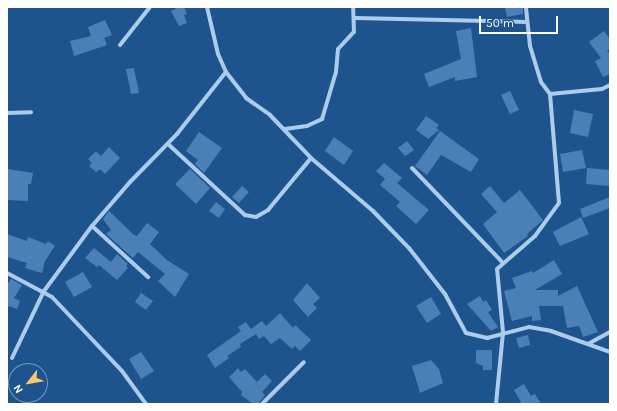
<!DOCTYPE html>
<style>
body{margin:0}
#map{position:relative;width:617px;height:411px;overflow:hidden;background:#1e548d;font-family:Karla,sans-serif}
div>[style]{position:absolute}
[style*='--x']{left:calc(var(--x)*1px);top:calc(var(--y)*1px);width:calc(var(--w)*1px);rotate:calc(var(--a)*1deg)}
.building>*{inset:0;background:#4b80b7}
.street>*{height:4px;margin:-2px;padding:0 2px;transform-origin:2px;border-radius:2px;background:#acccec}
span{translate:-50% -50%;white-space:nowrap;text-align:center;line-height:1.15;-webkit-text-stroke:4px #1e548d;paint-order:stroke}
.frame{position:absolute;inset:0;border:8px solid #fff;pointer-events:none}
.north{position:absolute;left:8px;top:363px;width:40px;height:40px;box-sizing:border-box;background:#1e548d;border:1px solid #7898bb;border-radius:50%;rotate:239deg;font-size:11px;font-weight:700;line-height:16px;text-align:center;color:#fff}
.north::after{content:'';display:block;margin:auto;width:14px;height:18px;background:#fbcb6b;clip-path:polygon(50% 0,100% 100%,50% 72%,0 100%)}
.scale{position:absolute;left:479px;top:16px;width:79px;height:18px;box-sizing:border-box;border:2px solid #fff;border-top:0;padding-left:5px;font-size:12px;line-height:14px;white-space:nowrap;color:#fff;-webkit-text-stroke:3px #1e548d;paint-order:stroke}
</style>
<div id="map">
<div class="building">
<div style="clip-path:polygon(179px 7px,184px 7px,187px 14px,184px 15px,187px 23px,179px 26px,171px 11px)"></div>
<div style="clip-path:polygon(505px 7px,523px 7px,523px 14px,507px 17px)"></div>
<div style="clip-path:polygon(105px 20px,112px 35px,104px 38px,107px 45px,74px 56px,70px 41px,91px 36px,88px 27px)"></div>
<div style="clip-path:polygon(471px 28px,477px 77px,455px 81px,455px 77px,429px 87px,424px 74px,461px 59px,456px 31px)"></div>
<div style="clip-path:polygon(604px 31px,610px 39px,610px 48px,607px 51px,610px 54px,610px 74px,603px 77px,595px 61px,601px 58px,589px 42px)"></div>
<div style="clip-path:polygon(134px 68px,139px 93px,131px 94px,126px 69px)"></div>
<div style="clip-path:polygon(510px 91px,519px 110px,510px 114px,501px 95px)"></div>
<div style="clip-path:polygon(574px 110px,593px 114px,588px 137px,570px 133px)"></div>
<div style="clip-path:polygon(426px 116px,439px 125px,436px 128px,439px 130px,428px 139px,416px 130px)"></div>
<div style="clip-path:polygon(440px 131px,479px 159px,471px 172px,441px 155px,427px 175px,415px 166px)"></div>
<div style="clip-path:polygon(199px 132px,222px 148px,204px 173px,195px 164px,198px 160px,186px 151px)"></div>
<div style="clip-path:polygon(334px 137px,353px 151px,344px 165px,325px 151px)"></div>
<div style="clip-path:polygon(407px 141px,414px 150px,405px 156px,398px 148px)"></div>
<div style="clip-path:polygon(109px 147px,120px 158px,105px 174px,100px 169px,96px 172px,89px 166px,92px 163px,88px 159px,96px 151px,101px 156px)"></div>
<div style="clip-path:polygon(582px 150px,586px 168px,563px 172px,560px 154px)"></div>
<div style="clip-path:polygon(384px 163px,402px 178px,397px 183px,429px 210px,416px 224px,396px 206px,400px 202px,380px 185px,385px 179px,376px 171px)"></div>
<div style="clip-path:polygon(587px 168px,610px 170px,610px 186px,586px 184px)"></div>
<div style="clip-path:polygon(7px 169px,33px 173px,31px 184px,28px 184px,28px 201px,7px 200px)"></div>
<div style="clip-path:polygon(190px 169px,210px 188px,196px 204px,175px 184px)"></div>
<div style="clip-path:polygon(242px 186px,249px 192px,239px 203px,232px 197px)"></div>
<div style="clip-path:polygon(490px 186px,504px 203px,520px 190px,543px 220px,527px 234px,528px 236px,504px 253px,483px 224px,497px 212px,481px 194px)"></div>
<div style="clip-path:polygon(610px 197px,610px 208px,583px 218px,580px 209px)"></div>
<div style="clip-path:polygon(216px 202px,225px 209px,219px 218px,209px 211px)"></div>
<div style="clip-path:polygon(109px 211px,134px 235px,137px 236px,147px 223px,159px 232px,150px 244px,167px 260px,189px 274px,175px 297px,158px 281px,165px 274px,138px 252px,133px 258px,106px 234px,111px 230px,103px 219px)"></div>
<div style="clip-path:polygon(581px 217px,589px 234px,560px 246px,553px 232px)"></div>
<div style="clip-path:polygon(7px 234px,27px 241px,28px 237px,46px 244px,48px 241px,55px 246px,45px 261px,42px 273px,25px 268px,27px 263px,7px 257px)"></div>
<div style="clip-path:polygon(94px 248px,111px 262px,117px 254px,128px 264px,126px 266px,128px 268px,117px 280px,99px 265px,97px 267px,85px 258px)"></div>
<div style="clip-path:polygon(554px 260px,562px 274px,535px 290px,558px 290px,558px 296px,577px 286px,598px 332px,583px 337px,579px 326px,567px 328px,563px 306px,539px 306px,541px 320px,532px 321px,532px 316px,512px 321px,504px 291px,516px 288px,512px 278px,532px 271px,533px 273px)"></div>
<div style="clip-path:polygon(83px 272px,92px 287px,74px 297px,65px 282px)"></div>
<div style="clip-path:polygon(11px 279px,22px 285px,14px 298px,20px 301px,17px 309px,9px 306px,7px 309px,7px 285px)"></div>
<div style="clip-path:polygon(307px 283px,320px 298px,313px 304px,317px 308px,308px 317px,293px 300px)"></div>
<div style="clip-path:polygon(141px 293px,153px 301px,146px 310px,135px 302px)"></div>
<div style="clip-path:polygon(480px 296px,483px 302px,486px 300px,492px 310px,488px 312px,498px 327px,491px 331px,467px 304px)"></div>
<div style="clip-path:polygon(431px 297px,441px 314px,427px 323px,416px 306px)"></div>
<div style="clip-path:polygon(280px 313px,293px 328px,295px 325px,311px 340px,300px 351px,295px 346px,292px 349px,280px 338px,271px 344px,264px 336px,259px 339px,256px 334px,240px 344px,241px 347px,227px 356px,229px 358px,215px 368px,207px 355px,241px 331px,238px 327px,246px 322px,251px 329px,262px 321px,266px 326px)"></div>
<div style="clip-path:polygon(528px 335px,530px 345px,519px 348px,516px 338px)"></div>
<div style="clip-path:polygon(476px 350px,492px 350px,492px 370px,483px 370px,483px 366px,476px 363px)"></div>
<div style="clip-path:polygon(141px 352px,154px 371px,141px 379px,129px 359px)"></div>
<div style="clip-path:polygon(431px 360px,439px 369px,443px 383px,420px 393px,412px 366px)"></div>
<div style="clip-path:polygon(238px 368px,241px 372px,245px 369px,257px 382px,265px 374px,272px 381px,262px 392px,265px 395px,258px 404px,253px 404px,241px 395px,242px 392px,229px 377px)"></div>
<div style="clip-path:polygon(524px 384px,531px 396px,535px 394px,541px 404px,519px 404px,521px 402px,514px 390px)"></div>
</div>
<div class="street">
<div style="--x:207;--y:7;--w:48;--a:76.8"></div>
<div style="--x:218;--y:54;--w:20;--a:66"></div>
<div style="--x:226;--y:72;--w:33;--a:52"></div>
<div style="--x:246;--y:98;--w:29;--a:35"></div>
<div style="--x:270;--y:115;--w:59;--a:46.4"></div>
<div style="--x:311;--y:158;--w:82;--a:40.5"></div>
<div style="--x:373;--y:211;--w:52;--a:45.8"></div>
<div style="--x:409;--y:248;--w:58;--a:52"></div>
<div style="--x:445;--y:294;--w:44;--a:61.7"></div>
<div style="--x:466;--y:333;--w:22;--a:13"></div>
<div style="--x:487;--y:338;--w:43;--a:-14.7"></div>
<div style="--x:529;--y:327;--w:22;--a:10"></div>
<div style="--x:551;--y:331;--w:63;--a:19.6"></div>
<div style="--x:355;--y:18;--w:171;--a:1.3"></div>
<div style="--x:120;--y:45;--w:48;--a:-51.7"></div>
<div style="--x:550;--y:94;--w:52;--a:-5.5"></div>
<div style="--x:602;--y:89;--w:9;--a:-27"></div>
<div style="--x:7;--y:113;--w:24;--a:-2"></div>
<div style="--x:285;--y:129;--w:22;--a:-8"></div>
<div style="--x:307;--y:126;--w:17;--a:-25"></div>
<div style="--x:322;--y:119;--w:49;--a:-73.4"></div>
<div style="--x:336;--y:72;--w:23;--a:-85"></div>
<div style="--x:338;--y:49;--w:23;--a:-47"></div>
<div style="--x:354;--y:32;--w:25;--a:-92"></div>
<div style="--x:168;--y:144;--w:105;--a:42.7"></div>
<div style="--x:245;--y:215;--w:11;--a:10"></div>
<div style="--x:256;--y:217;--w:14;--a:-30"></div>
<div style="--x:268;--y:210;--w:67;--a:-50.4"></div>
<div style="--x:412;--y:168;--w:130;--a:46.2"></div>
<div style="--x:92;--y:226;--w:76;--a:42.3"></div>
<div style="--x:7;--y:273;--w:51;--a:28.1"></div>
<div style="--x:52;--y:297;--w:102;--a:46.6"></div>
<div style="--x:122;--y:371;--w:41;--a:54"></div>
<div style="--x:588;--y:344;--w:25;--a:-29"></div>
<div style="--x:12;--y:358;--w:74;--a:-64.5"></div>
<div style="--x:44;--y:291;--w:81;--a:-53.6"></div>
<div style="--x:92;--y:226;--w:58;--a:-49.2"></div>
<div style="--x:130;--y:182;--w:67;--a:-45.6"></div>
<div style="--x:177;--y:134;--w:79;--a:-51.7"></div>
<div style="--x:262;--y:404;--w:59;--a:-45"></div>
<div style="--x:496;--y:404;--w:72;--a:-84.4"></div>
<div style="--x:503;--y:332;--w:63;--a:-95.4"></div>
<div style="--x:497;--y:269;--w:50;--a:-41"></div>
<div style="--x:535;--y:236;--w:41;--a:-54"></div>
<div style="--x:559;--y:203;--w:109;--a:-94.7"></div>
<div style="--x:550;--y:94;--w:15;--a:-127"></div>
<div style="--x:541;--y:82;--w:38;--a:-107"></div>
<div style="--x:530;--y:46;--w:39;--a:-96"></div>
</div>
<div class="frame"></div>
<div class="north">N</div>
<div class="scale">50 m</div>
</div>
